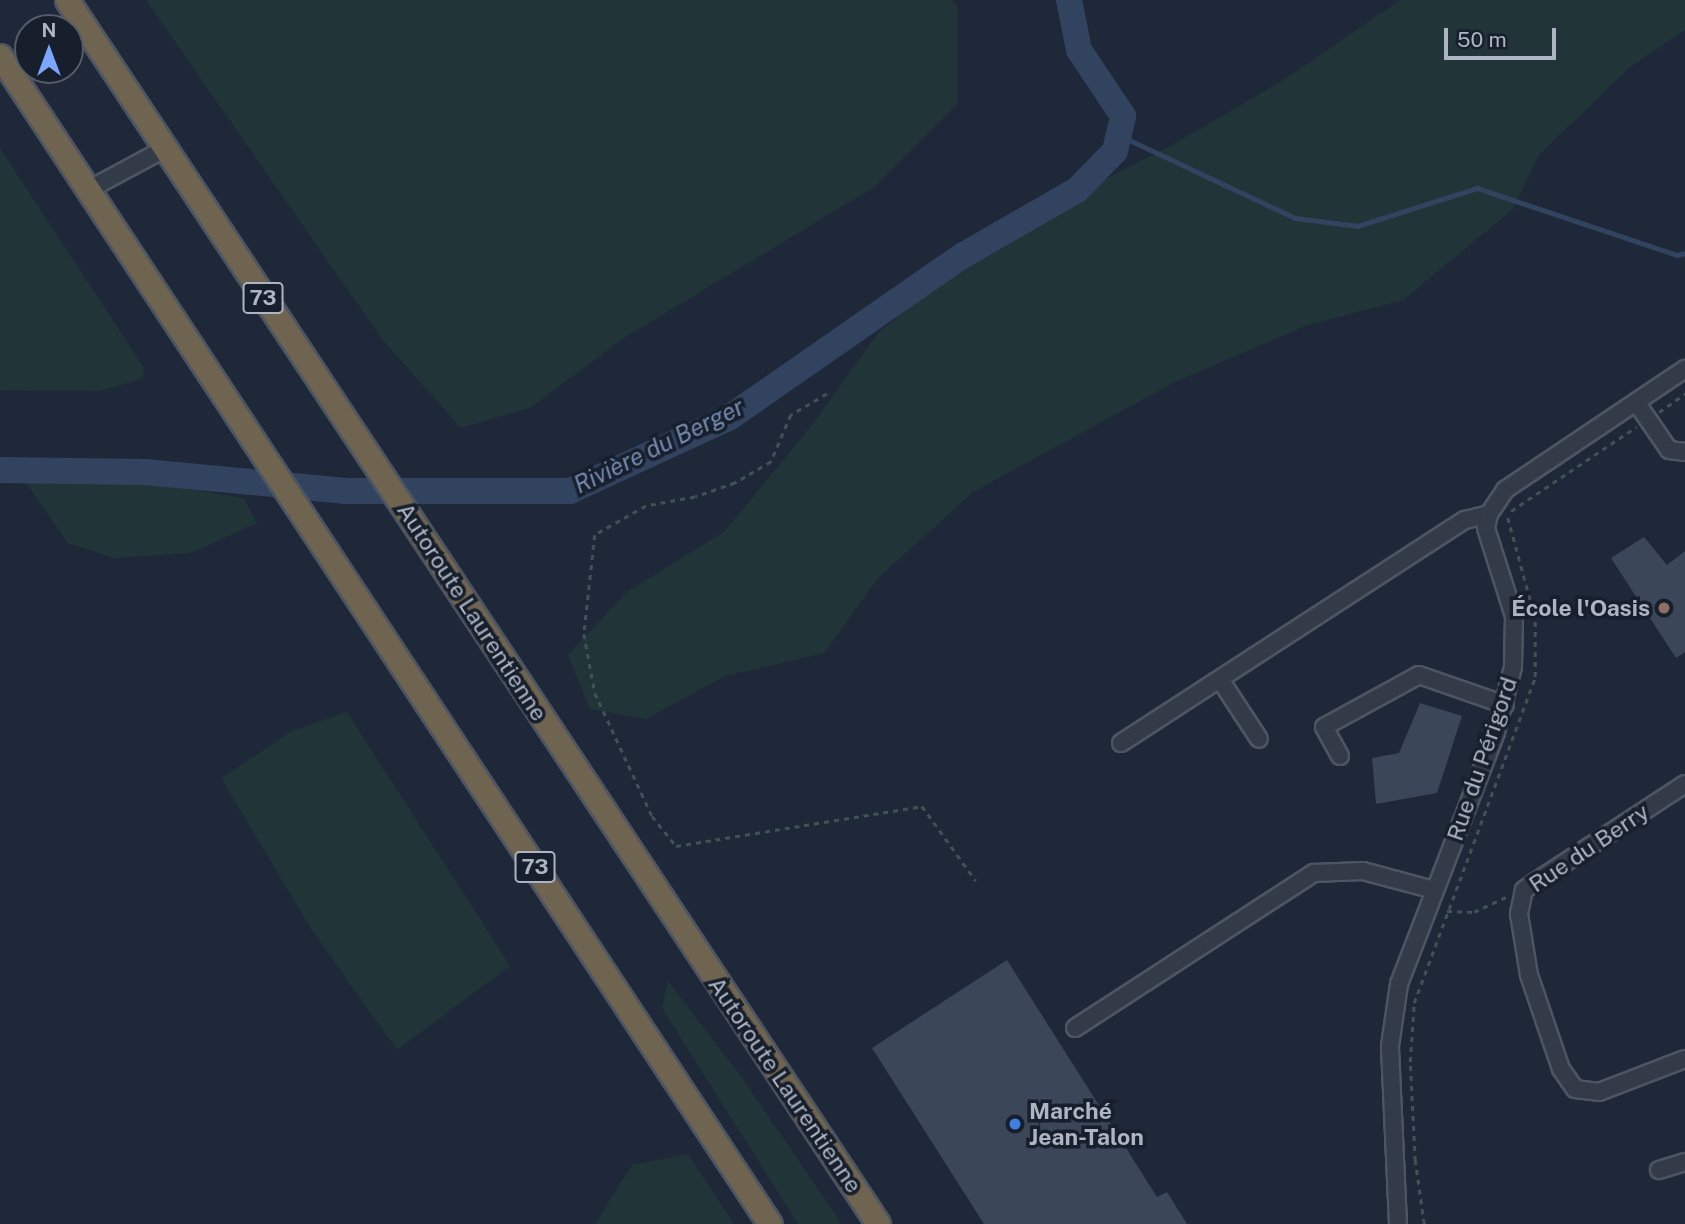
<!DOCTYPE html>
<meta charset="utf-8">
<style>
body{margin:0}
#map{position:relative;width:1685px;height:1224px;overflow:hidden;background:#1f2838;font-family:"Public Sans",sans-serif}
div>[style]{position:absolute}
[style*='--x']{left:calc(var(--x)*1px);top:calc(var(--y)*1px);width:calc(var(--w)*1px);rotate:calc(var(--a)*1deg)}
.green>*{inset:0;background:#213539}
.stream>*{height:4.5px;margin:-2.25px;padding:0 2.25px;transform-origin:2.25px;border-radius:2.25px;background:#324360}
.river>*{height:26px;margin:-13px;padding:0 13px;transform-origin:13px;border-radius:13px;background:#324360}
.building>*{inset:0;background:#3b4658}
.path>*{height:2.5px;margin-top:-1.25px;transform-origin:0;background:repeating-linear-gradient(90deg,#3f5256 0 5px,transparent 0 10px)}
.roads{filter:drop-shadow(2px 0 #4d5563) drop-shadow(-2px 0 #4d5563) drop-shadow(0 2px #4d5563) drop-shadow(0 -2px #4d5563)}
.minor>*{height:16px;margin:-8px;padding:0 8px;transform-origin:8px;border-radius:8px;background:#333a48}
.highway>*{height:23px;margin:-11.5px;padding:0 11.5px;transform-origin:11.5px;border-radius:11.5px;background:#6e644f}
.dots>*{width:19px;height:19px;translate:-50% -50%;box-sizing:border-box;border:4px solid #181f2c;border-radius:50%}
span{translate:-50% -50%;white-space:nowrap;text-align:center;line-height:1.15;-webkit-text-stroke:7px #181f2c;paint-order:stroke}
.shield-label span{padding:2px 5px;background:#181f2c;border:2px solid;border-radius:5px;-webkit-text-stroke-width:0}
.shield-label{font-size:21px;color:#adb5c5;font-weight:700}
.poi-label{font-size:23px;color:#adb5c5;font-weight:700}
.right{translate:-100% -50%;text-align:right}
.left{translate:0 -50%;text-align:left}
.street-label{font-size:23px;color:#adb5c5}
.water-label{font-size:24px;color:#748aaf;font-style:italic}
.north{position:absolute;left:14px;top:14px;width:70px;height:70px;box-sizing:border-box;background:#181f2c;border:2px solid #545b69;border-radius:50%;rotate:0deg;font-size:19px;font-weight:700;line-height:28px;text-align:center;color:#adb5c5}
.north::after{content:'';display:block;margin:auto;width:24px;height:32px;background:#7ba6fb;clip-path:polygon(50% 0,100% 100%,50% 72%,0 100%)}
.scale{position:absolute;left:1444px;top:28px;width:112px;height:32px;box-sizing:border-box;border:4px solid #adb5c5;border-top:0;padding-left:9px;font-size:21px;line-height:24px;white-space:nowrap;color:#adb5c5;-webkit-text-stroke:5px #181f2c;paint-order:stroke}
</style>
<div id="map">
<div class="green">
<div style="clip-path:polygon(146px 0,952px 0,957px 6px,957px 104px,874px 187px,624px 338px,531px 407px,461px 428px,382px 339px)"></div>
<div style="clip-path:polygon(1400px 0,1685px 0,1685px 30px,1630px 67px,1539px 155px,1513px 209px,1403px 300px,1305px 326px,1177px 381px,973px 492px,878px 578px,824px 653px,725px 676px,646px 719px,590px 709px,568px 655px,627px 592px,724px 532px,810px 428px,878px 333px,1006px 230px,1174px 144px,1282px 81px)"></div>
<div style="clip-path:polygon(0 148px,144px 368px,142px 379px,100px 391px,0 390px)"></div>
<div style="clip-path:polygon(24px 480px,137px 481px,244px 498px,257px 523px,191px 553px,113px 558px,68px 543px)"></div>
<div style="clip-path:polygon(347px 712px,510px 966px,397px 1050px,312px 930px,221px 778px,292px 731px)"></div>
<div style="clip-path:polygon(668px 981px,742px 1078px,842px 1224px,798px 1224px,662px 1008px)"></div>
<div style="clip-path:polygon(688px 1154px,734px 1224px,595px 1224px,632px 1165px)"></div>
</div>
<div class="stream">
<div style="--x:1119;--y:135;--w:195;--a:25.2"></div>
<div style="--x:1295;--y:218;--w:64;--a:7.2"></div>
<div style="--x:1358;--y:226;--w:125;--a:-17.7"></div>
<div style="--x:1477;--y:188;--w:211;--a:18.5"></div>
<div style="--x:1677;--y:255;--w:8;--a:-14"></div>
</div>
<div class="river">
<div style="--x:0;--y:470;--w:145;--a:0.8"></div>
<div style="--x:145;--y:472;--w:202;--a:5.4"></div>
<div style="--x:346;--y:491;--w:224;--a:0"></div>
<div style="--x:570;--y:491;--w:176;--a:-24.8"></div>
<div style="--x:730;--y:417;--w:282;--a:-34.8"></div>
<div style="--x:962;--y:256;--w:133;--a:-29.9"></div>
<div style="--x:1077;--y:190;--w:54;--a:-45.7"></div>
<div style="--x:1115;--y:151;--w:36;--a:-77"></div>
<div style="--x:1123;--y:116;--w:79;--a:-123.7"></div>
<div style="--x:1079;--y:50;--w:51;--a:-101.3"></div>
</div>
<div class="building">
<div style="clip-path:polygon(1644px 537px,1667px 565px,1685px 551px,1685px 652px,1676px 658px,1611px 558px)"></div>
<div style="clip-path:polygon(1420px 703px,1462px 716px,1437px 793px,1376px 804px,1372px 758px,1399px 753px)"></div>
<div style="clip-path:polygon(1007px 960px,1157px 1197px,1167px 1192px,1187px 1224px,984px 1224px,872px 1048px)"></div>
</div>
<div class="path">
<div style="--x:827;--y:394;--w:42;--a:149.7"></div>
<div style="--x:791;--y:415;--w:51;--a:113.1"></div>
<div style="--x:771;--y:462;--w:42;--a:149.7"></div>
<div style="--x:735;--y:483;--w:42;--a:160.7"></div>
<div style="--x:695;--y:497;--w:50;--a:169.6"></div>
<div style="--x:646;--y:506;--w:59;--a:150.4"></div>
<div style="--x:595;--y:535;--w:100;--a:96.3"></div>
<div style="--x:584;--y:634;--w:60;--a:79.4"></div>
<div style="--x:595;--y:693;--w:136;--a:65.1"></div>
<div style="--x:652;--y:816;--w:38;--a:51"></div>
<div style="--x:676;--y:846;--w:249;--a:-9.2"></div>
<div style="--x:922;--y:806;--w:92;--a:54.2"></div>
<div style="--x:1659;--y:412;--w:32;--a:-35"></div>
<div style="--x:1511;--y:511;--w:151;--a:-33.9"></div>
<div style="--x:1447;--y:911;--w:27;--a:2"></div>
<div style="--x:1474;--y:912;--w:35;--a:-25"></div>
<div style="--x:1424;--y:1224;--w:64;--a:-98.1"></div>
<div style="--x:1415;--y:1161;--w:99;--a:-92.9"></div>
<div style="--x:1410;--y:1062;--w:59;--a:-86.1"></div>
<div style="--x:1414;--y:1003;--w:348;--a:-69.6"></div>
<div style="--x:1535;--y:677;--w:58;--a:-90"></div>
<div style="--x:1535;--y:619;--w:107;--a:-105.2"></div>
</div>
<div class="roads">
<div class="minor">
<div style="--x:88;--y:190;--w:86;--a:-28.3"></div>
<div style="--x:1636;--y:402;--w:58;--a:55.5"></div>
<div style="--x:1669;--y:450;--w:16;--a:7"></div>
<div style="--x:1221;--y:681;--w:69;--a:56.8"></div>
<div style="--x:1121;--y:743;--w:410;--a:-33"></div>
<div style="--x:1465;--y:520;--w:25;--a:-14"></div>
<div style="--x:1340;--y:756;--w:33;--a:-119"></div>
<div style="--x:1324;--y:727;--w:108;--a:-28.7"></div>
<div style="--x:1419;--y:675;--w:91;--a:19.2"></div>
<div style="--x:1685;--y:784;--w:179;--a:146.8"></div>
<div style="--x:1535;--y:882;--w:14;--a:144"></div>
<div style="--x:1524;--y:890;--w:25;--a:102"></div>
<div style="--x:1519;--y:914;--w:62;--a:80.7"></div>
<div style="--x:1529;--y:975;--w:99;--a:71.2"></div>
<div style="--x:1561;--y:1069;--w:24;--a:55"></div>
<div style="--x:1575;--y:1089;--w:24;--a:7"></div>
<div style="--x:1599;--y:1092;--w:92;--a:-21"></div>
<div style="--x:1075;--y:1028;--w:285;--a:-33"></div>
<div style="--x:1314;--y:873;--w:49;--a:-2.3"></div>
<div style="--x:1363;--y:871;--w:73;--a:15"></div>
<div style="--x:1659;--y:1170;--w:27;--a:-17"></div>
<div style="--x:1398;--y:1224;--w:178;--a:-92.6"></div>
<div style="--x:1390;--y:1046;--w:63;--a:-81.7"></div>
<div style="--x:1399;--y:984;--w:270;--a:-68.9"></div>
<div style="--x:1496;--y:732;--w:67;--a:-75.3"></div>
<div style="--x:1513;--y:667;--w:51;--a:-88.9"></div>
<div style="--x:1514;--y:616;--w:92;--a:-107.7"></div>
<div style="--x:1486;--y:528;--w:14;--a:-78"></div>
<div style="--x:1489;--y:514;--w:29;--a:-56"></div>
<div style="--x:1505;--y:490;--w:217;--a:-33.9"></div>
</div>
<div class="highway">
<div style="--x:67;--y:0;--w:1468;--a:56.47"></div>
<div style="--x:0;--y:56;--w:1399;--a:56.61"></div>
</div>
</div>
<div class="dots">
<div style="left:1664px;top:608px;background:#8d6e63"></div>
<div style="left:1015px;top:1124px;background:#3f7fe0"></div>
</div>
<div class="shield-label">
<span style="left:263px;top:298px">73</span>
<span style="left:535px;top:867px">73</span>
</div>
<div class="poi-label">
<span class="right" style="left:1650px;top:608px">École l'Oasis</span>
<span class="left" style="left:1029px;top:1124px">Marché<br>Jean-Talon</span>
</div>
<div class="street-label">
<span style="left:472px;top:612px;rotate:57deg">Autoroute Laurentienne</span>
<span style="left:1482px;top:759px;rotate:-71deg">Rue du Périgord</span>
<span style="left:1589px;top:848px;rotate:-34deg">Rue du Berry</span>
<span style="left:785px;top:1085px;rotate:56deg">Autoroute Laurentienne</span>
</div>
<div class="water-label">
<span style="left:659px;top:446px;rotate:-26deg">Rivière du Berger</span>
</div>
<div class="north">N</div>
<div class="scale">50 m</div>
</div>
